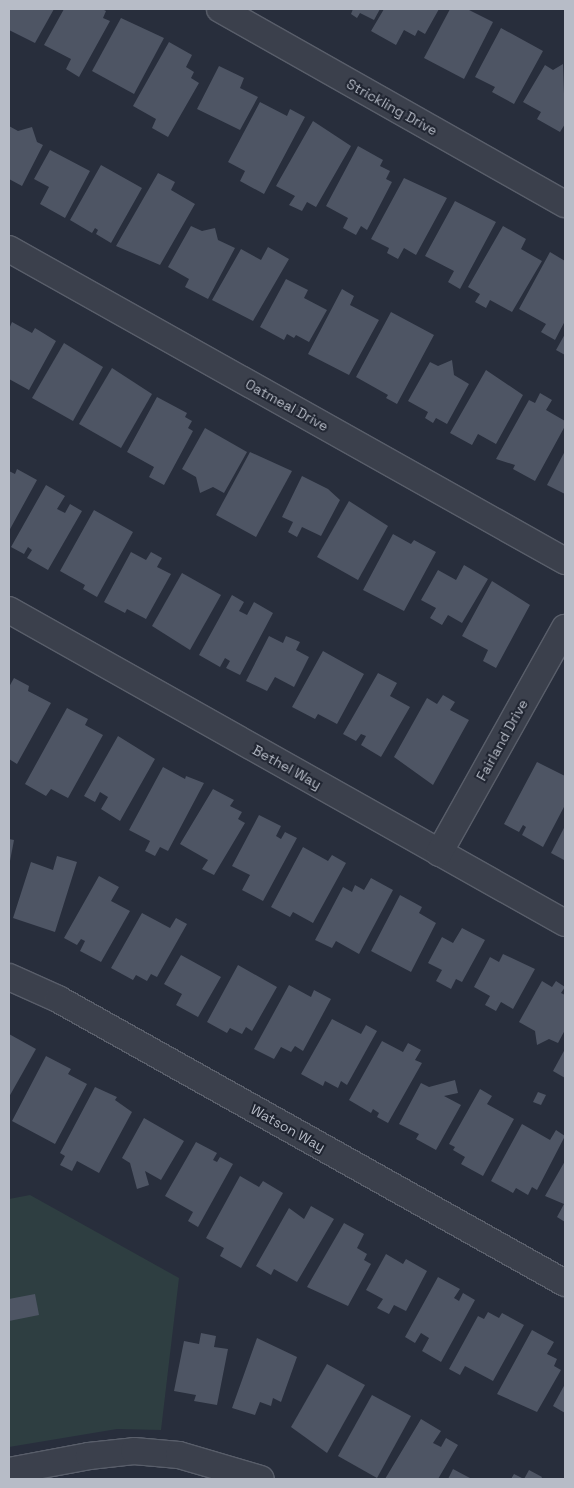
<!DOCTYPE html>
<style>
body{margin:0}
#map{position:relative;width:574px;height:1488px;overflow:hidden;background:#282e3c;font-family:"Space Grotesk",sans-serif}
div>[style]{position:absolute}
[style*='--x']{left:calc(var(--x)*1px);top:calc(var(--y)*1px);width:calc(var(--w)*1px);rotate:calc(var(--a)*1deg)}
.green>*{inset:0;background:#2e3e41}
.building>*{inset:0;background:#4e5564}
.roads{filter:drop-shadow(1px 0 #595e6a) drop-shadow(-1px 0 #595e6a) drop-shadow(0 1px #595e6a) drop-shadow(0 -1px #595e6a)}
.street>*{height:26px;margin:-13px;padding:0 13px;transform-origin:13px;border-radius:13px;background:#3b404c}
span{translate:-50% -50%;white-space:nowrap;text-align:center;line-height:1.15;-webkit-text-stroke:4px #202531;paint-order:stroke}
.street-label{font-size:14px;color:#b7bcc7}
.frame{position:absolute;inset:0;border:10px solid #b7bcc7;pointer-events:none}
</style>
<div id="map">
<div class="green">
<div style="clip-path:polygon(30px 1195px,179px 1278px,161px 1430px,117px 1429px,9px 1447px,9px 1199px)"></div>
</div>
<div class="building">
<div style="clip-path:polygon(9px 9px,54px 9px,35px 43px,9px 30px)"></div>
<div style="clip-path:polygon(64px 9px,102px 9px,106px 11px,103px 18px,110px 21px,79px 77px,66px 69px,71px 59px,44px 45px)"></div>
<div style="clip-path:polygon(353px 9px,380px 9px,374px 20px,360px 13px,357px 18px,351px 14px)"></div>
<div style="clip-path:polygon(384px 9px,439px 9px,425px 34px,418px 30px,415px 36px,404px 30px,396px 45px,371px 31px)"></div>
<div style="clip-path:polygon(450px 9px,467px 9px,493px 22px,464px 79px,424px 58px)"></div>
<div style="clip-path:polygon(121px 18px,164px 38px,134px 94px,92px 71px)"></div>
<div style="clip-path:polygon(501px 28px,543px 51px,514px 104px,492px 92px,495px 87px,475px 77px)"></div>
<div style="clip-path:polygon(169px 42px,192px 55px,186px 67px,194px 72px,191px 78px,199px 83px,168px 137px,152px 128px,156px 119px,133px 106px)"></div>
<div style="clip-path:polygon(563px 64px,565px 124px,560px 132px,537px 119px,541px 112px,523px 102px,545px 65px,553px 70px)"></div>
<div style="clip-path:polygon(219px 66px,244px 78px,240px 88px,258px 97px,240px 130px,197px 109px)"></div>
<div style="clip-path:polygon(260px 102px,287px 116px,290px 109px,305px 117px,264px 194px,240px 181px,245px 171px,228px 162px)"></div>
<div style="clip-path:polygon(313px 121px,351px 146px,316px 207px,307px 202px,302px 211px,289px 205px,295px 196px,276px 186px)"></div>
<div style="clip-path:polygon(9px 126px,18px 131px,32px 127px,37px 142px,43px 145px,22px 186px,9px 179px)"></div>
<div style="clip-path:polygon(358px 146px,383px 160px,380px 166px,390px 171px,386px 179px,392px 182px,367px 230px,361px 226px,356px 235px,343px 228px,348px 218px,326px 206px)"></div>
<div style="clip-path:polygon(50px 150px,90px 171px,65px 218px,40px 204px,49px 187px,34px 179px)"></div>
<div style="clip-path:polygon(101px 165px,142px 188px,111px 243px,96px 234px,98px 230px,95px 228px,92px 233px,70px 220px)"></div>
<div style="clip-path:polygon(158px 173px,175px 182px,171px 190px,195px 204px,160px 265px,116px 246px)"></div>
<div style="clip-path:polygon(404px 178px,447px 198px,416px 255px,404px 248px,398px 259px,387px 253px,389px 248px,371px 239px)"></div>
<div style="clip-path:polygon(455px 201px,496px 222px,460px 289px,448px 282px,454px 271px,425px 256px)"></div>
<div style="clip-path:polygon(191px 226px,202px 231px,215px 228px,218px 240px,235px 248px,208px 299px,185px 287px,189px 279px,168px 267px)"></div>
<div style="clip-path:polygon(503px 226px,526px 239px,521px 249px,542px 261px,512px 312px,490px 300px,486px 308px,475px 302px,480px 294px,468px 287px)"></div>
<div style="clip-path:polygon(268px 247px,289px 259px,253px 321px,212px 300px,241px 249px,261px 260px)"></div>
<div style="clip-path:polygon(550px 252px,565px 261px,565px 321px,555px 340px,541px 332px,546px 324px,519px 309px)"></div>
<div style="clip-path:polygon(286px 279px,308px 290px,304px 298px,327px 310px,309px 342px,296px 335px,294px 338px,287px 334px,284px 340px,260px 327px)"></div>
<div style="clip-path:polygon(342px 289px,354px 296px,350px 305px,379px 320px,349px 375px,308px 354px)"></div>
<div style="clip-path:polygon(391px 312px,434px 335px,397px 404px,386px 398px,388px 395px,356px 377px)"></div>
<div style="clip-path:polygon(12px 322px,32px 333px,35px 328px,56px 341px,29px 390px,9px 379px,9px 329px)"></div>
<div style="clip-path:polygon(565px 334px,565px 355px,556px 350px)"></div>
<div style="clip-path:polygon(64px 343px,103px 367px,73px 421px,32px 398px)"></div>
<div style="clip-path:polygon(452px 360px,454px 375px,469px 384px,447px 424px,436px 418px,433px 423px,425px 418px,428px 412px,408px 401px,430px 362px,438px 366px)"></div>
<div style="clip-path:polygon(112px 368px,152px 394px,121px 448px,79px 424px)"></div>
<div style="clip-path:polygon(486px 370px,523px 395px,496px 444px,478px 434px,472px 445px,450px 433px)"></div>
<div style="clip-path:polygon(540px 393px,552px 400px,546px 410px,565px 421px,565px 426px,535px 481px,513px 469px,515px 465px,496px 459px,529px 400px,535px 403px)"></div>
<div style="clip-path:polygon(157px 397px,187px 413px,185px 417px,192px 421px,188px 428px,193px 431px,164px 485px,149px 477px,154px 467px,127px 452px)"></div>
<div style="clip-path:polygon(205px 428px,247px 452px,224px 493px,213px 487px,200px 493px,196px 477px,182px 469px)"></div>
<div style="clip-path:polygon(565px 451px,565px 494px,547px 485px)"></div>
<div style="clip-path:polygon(250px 452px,292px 471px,256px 537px,216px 515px)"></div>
<div style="clip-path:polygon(17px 469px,37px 480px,9px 531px,9px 471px,15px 474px)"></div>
<div style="clip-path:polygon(302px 476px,328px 489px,340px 500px,321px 536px,302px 527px,297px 537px,288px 532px,293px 522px,282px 517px)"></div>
<div style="clip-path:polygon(46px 485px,65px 496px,57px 509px,65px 513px,70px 504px,82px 511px,48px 570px,27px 558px,32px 550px,28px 547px,24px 554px,11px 547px)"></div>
<div style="clip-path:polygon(349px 501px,388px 526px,358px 580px,317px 557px)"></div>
<div style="clip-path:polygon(94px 510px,133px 532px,97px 597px,83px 589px,85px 585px,60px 571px)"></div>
<div style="clip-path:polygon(393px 534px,411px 544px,414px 540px,436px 552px,404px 611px,363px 590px)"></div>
<div style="clip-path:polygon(131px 552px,146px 560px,151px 552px,162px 558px,157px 567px,171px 574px,146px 619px,127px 609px,125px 613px,104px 602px)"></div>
<div style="clip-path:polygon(464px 565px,488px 579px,462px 623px,448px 615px,442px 625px,430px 618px,436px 608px,421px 600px,438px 570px,456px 580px)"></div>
<div style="clip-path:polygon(182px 573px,221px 595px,190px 650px,152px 626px)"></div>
<div style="clip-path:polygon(492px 581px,530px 605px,496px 668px,483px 661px,488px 650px,462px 636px)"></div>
<div style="clip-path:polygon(232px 595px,244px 602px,239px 611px,247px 615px,254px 602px,273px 613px,240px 675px,226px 668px,230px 661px,225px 658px,220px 667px,199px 655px)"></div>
<div style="clip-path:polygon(269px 636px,283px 643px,286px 636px,300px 642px,296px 650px,309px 657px,294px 687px,275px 677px,267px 691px,246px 681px)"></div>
<div style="clip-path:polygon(323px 651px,364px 674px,337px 724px,318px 714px,315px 719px,292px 707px)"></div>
<div style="clip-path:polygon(378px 673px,397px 683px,390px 696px,410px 707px,381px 757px,361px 745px,366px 736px,361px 734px,356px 741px,343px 734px)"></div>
<div style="clip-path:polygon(14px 678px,29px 686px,28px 691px,51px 703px,17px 764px,9px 759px,9px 687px)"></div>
<div style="clip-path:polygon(443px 695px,455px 702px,450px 710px,469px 720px,433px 785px,394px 757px,427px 698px,437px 704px)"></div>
<div style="clip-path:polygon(67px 708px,88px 719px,85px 725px,103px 735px,68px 798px,51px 789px,46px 796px,25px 784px)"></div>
<div style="clip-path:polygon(118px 736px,155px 759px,120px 821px,101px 809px,108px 797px,100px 792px,95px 802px,84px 796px)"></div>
<div style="clip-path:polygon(537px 762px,565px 776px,565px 805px,543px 847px,522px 835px,526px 827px,523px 825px,519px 832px,504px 824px)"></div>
<div style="clip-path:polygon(163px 767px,185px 779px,186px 776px,204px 783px,168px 851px,160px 847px,155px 856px,145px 851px,150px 841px,129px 830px)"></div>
<div style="clip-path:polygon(213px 789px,234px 800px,230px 806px,242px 812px,238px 819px,245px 823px,214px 875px,202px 869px,208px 860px,180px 844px)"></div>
<div style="clip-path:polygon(259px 815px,281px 826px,276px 836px,281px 839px,285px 832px,297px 838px,263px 901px,242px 890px,250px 875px,232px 866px)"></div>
<div style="clip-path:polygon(565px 826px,565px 858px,564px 860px,551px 853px)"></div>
<div style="clip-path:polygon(9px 839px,14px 840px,10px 861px,9px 861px)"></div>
<div style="clip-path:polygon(303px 847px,328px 861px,332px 855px,346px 863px,313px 923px,293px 912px,290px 917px,271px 907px)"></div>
<div style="clip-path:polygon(57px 856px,77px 862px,55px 932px,13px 918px,31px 862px,53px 870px)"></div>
<div style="clip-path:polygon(99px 876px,119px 887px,111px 901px,130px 911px,101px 962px,80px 951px,85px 941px,81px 939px,77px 945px,64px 938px)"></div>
<div style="clip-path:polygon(371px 878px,393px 890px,359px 954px,336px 941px,332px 948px,315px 940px,343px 887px,352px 892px,355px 885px,364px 890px)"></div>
<div style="clip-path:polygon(400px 895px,422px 907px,419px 913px,436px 923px,411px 972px,371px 951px)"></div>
<div style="clip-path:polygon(142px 913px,170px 928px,176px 918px,187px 924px,157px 977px,151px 974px,147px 981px,136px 975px,133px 980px,111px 968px)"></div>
<div style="clip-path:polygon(462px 928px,485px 940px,462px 982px,456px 979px,451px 989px,436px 981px,442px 970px,428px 963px,442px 937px,453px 943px)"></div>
<div style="clip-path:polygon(503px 954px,535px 969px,513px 1009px,501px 1002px,496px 1011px,485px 1005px,490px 996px,474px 987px,490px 957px,499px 962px)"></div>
<div style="clip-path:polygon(181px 955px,221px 977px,198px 1017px,176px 1005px,182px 994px,164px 984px)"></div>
<div style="clip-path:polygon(238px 965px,277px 987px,252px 1031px,246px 1027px,242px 1034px,230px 1028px,227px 1033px,207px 1022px)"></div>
<div style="clip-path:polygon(542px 981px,552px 987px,556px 981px,565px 987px,561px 993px,565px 995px,565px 1030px,558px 1043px,549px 1039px,537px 1045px,535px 1031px,519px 1022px)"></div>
<div style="clip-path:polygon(289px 985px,311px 997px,314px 990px,331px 999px,303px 1051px,295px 1046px,291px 1052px,281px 1047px,274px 1059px,254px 1049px)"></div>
<div style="clip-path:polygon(332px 1019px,361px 1034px,366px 1025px,377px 1031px,347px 1085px,341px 1081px,338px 1088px,325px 1081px,323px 1086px,301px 1074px)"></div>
<div style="clip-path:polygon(9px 1034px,36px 1049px,9px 1097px)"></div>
<div style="clip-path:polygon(382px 1041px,403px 1052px,408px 1043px,421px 1050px,415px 1060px,422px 1063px,388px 1123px,377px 1117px,379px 1113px,373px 1109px,371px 1113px,349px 1100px)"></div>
<div style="clip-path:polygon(565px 1049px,565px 1078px,553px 1071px)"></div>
<div style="clip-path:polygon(46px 1056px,71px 1069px,68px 1074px,87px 1084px,55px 1144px,12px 1121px)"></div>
<div style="clip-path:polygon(455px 1080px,458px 1093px,444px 1096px,461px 1105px,436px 1150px,416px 1139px,419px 1134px,399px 1124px,421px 1083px,429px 1087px)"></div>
<div style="clip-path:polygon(95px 1087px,117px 1097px,115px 1100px,132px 1112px,99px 1173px,77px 1161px,72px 1171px,60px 1165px,65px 1156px,60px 1153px)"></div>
<div style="clip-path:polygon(480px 1089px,492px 1096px,487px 1104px,514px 1119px,483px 1176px,461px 1164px,465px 1157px,453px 1150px,455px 1147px,449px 1144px)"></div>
<div style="clip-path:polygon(538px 1092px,546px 1095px,541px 1105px,533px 1102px)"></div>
<div style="clip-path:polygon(144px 1118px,184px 1141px,161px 1180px,145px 1171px,149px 1185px,137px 1189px,130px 1163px,122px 1158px)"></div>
<div style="clip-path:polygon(522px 1124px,550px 1140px,556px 1130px,565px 1136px,537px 1190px,532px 1187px,528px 1195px,516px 1188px,513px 1193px,491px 1181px)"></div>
<div style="clip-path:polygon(196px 1142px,217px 1153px,213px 1160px,217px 1162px,220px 1157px,233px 1164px,198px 1227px,188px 1221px,193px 1212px,165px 1196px)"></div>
<div style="clip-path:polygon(565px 1161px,565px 1222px,557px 1217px,564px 1204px,545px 1196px)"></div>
<div style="clip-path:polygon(240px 1176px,259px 1187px,263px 1181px,283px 1193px,241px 1268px,220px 1256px,224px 1248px,206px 1238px)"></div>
<div style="clip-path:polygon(311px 1206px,334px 1219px,297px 1282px,274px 1269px,271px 1275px,256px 1266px,289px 1208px,304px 1219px)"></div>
<div style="clip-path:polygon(344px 1223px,364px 1234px,357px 1248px,367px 1254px,364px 1260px,371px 1264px,348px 1306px,307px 1287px)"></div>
<div style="clip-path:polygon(386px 1254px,403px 1264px,406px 1259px,427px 1271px,406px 1311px,394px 1305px,389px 1314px,377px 1308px,383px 1299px,366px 1290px)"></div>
<div style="clip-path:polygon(438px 1277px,460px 1289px,454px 1298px,459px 1301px,463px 1293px,475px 1300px,441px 1362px,422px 1351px,429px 1338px,421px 1333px,415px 1343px,405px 1337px)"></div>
<div style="clip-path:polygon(35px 1294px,39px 1315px,9px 1321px,9px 1299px)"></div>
<div style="clip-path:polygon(488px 1312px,499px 1318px,502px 1313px,524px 1325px,493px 1381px,465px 1366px,460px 1375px,449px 1369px,478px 1316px,484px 1319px)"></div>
<div style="clip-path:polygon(532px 1330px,554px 1342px,547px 1354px,557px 1359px,554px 1366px,561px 1370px,537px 1412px,497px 1394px)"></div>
<div style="clip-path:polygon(201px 1333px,216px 1336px,214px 1347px,228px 1349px,217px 1405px,194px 1401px,196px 1395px,174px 1391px,184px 1341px,199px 1344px)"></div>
<div style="clip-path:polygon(257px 1338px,297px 1357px,281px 1402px,273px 1398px,271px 1406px,260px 1402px,255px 1415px,232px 1408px)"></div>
<div style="clip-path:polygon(327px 1364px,365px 1385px,327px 1453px,291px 1427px)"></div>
<div style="clip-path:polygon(565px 1384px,565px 1413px,553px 1406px)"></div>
<div style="clip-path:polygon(372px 1395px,411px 1416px,377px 1478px,338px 1456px)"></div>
<div style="clip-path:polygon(421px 1419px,441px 1431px,433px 1443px,441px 1447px,446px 1438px,458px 1445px,438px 1479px,385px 1479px)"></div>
<div style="clip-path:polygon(453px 1469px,468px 1477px,472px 1479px,448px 1479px)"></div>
<div style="clip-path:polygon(529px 1470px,542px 1477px,541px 1479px,511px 1479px,514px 1474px,524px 1479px)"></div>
</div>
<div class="roads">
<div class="street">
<div style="--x:220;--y:9;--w:396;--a:29.5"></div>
<div style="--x:9;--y:249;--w:638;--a:29.3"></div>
<div style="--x:9;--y:610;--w:638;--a:29.38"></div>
<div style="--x:439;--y:853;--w:258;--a:-60.8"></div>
<div style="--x:9;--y:977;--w:54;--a:24.2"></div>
<div style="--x:58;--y:999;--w:581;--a:29.26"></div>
<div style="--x:9;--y:1471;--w:81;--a:-10.6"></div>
<div style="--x:89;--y:1456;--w:45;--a:-6.3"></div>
<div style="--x:134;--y:1451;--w:45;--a:5.1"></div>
<div style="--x:179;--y:1455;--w:85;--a:16.3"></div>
</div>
</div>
<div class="street-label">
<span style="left:392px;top:107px;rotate:29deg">Strickling Drive</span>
<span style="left:287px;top:405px;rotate:29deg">Oatmeal Drive</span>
<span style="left:502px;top:740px;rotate:-61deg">Fairland Drive</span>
<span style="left:287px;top:767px;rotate:29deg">Bethel Way</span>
<span style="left:288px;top:1128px;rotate:29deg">Watson Way</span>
</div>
<div class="frame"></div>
</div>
